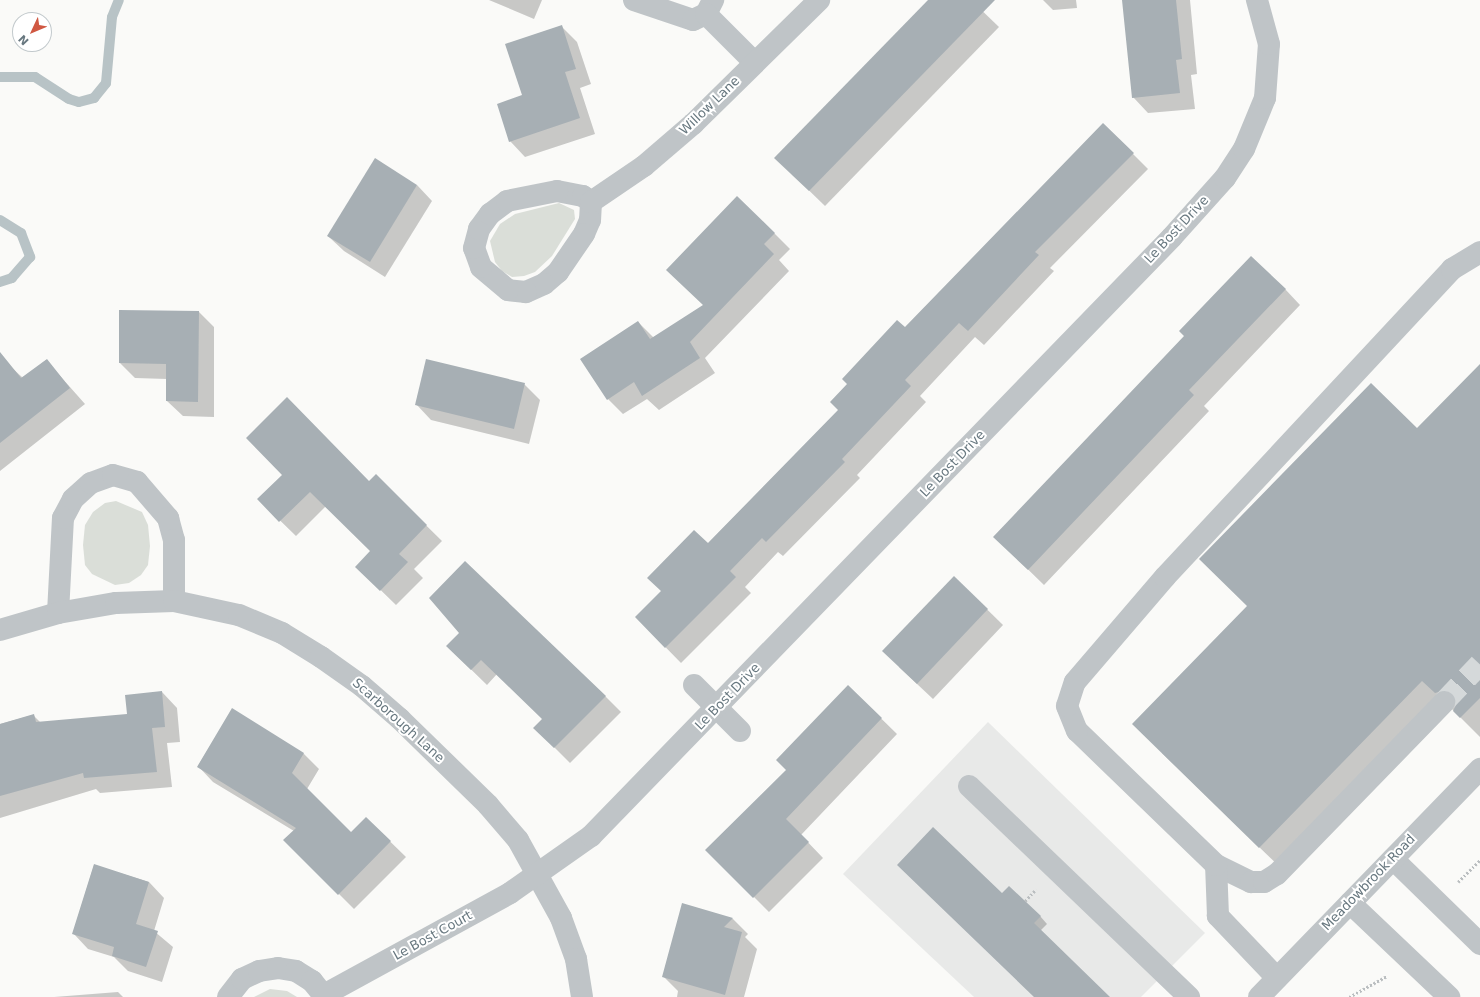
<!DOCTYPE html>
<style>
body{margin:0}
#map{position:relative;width:1480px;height:997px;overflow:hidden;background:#fafaf8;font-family:"DejaVu Sans",sans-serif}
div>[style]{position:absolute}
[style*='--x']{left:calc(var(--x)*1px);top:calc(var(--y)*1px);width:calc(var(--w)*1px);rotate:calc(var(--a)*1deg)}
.built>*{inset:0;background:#e8e9e8}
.green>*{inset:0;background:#daded8}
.shadow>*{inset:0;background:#0003}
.stream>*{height:10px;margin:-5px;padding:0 5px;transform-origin:5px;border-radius:5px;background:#b8c3c6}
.building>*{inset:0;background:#a7afb4}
.minor-tunnel>*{height:22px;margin-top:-11px;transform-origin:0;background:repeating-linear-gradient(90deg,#d5d9da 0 22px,transparent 0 33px)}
.path>*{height:2.5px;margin-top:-1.25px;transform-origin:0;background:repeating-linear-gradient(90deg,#babec0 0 2px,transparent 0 4px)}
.minor>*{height:22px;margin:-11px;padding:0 11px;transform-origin:11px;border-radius:11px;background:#bfc4c7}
span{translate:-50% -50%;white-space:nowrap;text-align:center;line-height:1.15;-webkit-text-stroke:4px #fff;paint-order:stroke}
.street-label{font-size:13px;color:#67777f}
.north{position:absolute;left:12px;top:12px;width:40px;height:40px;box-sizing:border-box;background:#fff;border:1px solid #c2c9cc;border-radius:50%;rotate:226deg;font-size:11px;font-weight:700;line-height:16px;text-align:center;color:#67777f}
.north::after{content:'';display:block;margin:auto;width:14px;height:18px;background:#d05842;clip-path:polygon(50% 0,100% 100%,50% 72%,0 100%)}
</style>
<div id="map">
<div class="built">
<div style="clip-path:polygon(988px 722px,1205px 933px,1141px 997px,974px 997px,843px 874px)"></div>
</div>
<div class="green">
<div style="clip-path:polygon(559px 203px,574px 210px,575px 219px,552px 256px,535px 272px,524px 276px,512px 277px,502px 271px,495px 262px,490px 241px,500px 224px,515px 214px)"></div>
<div style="clip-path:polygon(116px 501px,142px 512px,148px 525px,150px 546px,148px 565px,141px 575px,129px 583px,115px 585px,92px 574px,85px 565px,83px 545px,85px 525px,93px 512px,105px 503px)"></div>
<div style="clip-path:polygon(270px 989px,287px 991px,297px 997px,254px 997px)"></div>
</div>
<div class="shadow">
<div style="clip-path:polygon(489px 0,542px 0,534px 19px)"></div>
<div style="clip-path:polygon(929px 0,971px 0,999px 27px,825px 206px,791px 173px)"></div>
<div style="clip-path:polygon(1043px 0,1076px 0,1077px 8px,1053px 10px)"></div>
<div style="clip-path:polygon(1123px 0,1190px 0,1197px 74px,1191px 75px,1195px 109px,1148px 113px,1133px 97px)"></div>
<div style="clip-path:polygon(561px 26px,577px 42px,591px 84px,580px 88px,595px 134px,525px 157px,510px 141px,523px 96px)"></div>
<div style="clip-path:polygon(1103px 124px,1148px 169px,1050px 268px,1054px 271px,984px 345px,975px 337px,920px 396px,926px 402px,857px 475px,860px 478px,783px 556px,778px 552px,745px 587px,751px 593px,681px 663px,636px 617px,839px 410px,905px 328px)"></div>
<div style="clip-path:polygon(417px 185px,432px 201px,385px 277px,344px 251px,328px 236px)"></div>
<div style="clip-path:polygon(774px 233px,790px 249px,779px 260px,789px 271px,705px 358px,715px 373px,659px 410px,647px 399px,623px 414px,608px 399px,638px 322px,654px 338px,704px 305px)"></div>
<div style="clip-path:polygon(1285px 289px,1300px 305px,1204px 406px,1209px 411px,1044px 585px,1010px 552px)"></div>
<div style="clip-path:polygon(199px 312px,214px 327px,214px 417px,183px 416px,167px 401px,167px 379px,135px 378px,120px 363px)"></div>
<div style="clip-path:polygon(46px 360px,85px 404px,0 471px,0 374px,10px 366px,23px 378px)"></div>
<div style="clip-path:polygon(1480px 365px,1480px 737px,1452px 709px,1289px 876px,1162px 753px,1417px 430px)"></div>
<div style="clip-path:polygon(524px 384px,540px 400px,529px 444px,431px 420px,416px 404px)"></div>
<div style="clip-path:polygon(376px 476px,442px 541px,414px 569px,423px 578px,396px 605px,357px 567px,371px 551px,326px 506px,296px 536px,258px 499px,369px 482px)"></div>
<div style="clip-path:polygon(954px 577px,1003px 625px,933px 699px,899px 667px)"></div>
<div style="clip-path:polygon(460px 633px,605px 696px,621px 712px,570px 763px,550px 743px,543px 719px,497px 674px,487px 685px,447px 646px)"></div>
<div style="clip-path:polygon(848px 686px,897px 734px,801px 835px,823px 858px,769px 912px,707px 850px,787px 770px)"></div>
<div style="clip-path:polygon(162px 692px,177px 708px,180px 742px,167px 743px,172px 787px,100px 793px,96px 789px,0 818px,0 724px,33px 715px,41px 723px,128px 715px)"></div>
<div style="clip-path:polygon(232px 710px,304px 754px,319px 769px,307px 789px,351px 833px,366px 818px,406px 857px,354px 909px,285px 840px,294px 831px,213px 782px,198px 766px)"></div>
<div style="clip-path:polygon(94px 865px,149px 882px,164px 898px,154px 931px,173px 947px,162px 982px,128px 971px,114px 957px,88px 949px,73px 933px)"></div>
<div style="clip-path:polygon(1002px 894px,1040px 916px,1047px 924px,1040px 931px,1108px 997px,1035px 997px)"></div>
<div style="clip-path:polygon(683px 904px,733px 919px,748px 934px,745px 937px,757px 949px,744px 997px,677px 997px,678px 991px,663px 976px)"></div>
<div style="clip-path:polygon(118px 992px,123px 997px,54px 997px)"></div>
</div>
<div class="stream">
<div style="--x:0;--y:77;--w:35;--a:0"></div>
<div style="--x:35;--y:77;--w:40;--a:32.9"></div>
<div style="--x:69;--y:99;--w:10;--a:17"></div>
<div style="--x:79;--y:102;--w:16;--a:-15"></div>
<div style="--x:94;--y:98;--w:19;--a:-51"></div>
<div style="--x:106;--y:83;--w:66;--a:-84.8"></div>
<div style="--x:112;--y:17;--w:18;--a:-68"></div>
<div style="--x:0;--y:220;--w:25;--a:32"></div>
<div style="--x:21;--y:233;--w:26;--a:69"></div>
<div style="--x:30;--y:257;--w:28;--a:131"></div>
<div style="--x:12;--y:278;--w:13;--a:162"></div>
</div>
<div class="building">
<div style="clip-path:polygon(928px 0,995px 0,809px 191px,774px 158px)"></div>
<div style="clip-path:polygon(1122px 0,1176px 0,1182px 59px,1176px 60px,1180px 93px,1132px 98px)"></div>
<div style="clip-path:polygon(562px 25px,576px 69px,565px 72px,580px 118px,509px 142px,497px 104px,522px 95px,505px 44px)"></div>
<div style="clip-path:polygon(1103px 123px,1134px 153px,1035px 252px,1039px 255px,968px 331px,959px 323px,905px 380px,911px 386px,842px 459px,845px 462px,766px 542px,762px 538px,730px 571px,736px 577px,665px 648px,635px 617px,661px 591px,647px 578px,694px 530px,708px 543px,838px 410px,830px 402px,847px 384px,842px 379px,897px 320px,905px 327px)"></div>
<div style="clip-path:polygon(375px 158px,417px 185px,370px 262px,327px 236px)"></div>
<div style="clip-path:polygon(737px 196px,775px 233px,764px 244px,774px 254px,690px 342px,700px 358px,642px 396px,634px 382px,607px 400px,580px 359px,638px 321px,650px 339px,703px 305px,666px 270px)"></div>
<div style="clip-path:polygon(1251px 256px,1286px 289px,1189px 390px,1194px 395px,1028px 570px,993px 537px,1184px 336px,1179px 331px)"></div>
<div style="clip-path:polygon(119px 310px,199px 311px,198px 402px,166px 401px,166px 364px,119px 363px)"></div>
<div style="clip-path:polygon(0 352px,21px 378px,47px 359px,70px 388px,0 443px)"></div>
<div style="clip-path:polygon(426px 359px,525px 383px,514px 429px,415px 405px)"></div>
<div style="clip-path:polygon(1480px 364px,1480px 698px,1460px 718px,1453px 711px,1456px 705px,1453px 693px,1447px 690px,1435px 693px,1422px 681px,1259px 848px,1132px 724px,1247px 606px,1199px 559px,1371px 383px,1417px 428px)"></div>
<div style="clip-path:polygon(287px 397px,369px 481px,376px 474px,427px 525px,399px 554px,408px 562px,380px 591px,355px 567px,370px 551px,310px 492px,279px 522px,257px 499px,282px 475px,246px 438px)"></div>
<div style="clip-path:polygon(465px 561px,606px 696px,554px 748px,533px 728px,542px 719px,481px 660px,471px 670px,446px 646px,459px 633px,429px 598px)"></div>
<div style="clip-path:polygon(954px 576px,988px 609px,917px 684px,882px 651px)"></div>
<div style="clip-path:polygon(848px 685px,882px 718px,786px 819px,809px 842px,753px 898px,705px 850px,786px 770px,776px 760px)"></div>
<div style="clip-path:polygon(162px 691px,165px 727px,152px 728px,157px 772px,84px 778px,83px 773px,0 796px,0 724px,34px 714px,36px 722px,127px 714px,125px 695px)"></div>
<div style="clip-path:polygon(232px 708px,304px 753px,292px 773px,351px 832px,366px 817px,391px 841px,338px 895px,283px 840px,296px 828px,197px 767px)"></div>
<div style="clip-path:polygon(933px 827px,1002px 893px,1009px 886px,1041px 916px,1034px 923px,1110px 997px,1034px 997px,897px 865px)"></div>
<div style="clip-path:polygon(94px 864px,149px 882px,136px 924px,158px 931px,146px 967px,112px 956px,114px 947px,72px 934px)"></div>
<div style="clip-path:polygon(682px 903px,733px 918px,724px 927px,742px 932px,725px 995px,662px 977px)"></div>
</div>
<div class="minor-tunnel">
<div style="--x:1444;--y:702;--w:52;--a:-46.5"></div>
</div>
<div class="path">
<div style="--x:1458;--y:882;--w:31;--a:-45"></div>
<div style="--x:1025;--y:901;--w:16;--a:-47"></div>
<div style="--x:1349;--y:997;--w:43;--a:-28.9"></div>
</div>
<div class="minor">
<div style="--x:634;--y:0;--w:62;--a:18.7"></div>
<div style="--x:693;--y:20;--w:14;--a:-25"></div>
<div style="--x:706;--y:14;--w:16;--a:-63"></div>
<div style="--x:706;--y:14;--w:69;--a:45"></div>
<div style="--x:557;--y:191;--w:26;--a:11"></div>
<div style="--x:583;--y:196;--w:10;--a:37"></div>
<div style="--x:591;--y:202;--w:18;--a:93"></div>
<div style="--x:590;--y:220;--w:15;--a:113"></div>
<div style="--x:584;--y:234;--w:46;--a:124.4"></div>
<div style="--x:558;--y:272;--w:18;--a:139"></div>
<div style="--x:544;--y:284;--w:20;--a:156"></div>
<div style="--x:526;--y:292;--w:18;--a:-174"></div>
<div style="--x:508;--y:290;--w:35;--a:-140"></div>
<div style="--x:481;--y:267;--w:20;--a:-110"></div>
<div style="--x:474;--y:248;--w:20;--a:-75"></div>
<div style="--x:479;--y:229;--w:19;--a:-54"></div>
<div style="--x:490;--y:214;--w:21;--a:-37"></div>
<div style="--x:507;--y:201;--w:51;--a:-11.3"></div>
<div style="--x:591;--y:202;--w:64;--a:-34.2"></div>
<div style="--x:644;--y:166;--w:65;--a:-40.6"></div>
<div style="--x:693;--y:124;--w:177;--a:-44.5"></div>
<div style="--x:58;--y:613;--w:95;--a:-87"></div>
<div style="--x:63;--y:518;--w:21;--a:-62"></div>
<div style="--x:73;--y:499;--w:24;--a:-42"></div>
<div style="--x:91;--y:483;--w:23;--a:-20"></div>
<div style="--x:113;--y:475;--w:25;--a:16"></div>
<div style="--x:137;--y:482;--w:48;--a:49.3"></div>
<div style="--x:168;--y:518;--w:23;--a:75"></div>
<div style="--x:174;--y:540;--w:61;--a:90"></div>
<div style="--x:0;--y:630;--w:60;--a:-16.3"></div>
<div style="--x:58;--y:613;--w:59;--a:-9.8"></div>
<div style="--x:116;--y:603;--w:58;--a:-2"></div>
<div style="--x:174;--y:601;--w:66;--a:12.2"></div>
<div style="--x:239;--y:615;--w:47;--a:22.7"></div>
<div style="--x:282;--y:633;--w:46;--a:31.6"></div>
<div style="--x:321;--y:657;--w:50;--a:35.3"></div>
<div style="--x:362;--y:686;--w:50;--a:41"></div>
<div style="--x:400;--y:719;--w:123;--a:44.3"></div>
<div style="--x:488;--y:805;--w:46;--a:49.4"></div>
<div style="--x:518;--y:840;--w:89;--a:61.1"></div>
<div style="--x:561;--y:918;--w:44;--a:69.9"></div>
<div style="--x:576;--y:959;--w:38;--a:81"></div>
<div style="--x:694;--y:685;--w:65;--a:45"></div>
<div style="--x:969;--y:786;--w:305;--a:43.8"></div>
<div style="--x:1393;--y:859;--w:122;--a:44.3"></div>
<div style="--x:1216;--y:865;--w:39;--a:26"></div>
<div style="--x:1251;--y:882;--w:13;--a:0"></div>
<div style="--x:1264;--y:882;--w:15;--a:-32"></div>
<div style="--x:1277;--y:874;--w:240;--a:-45.8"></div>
<div style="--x:1350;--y:903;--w:137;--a:43.5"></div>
<div style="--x:1277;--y:978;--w:86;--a:-133.6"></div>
<div style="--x:1218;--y:916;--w:51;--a:-92.2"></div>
<div style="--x:1216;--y:865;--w:193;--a:-136"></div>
<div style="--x:1077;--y:731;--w:27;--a:-112"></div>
<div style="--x:1067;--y:706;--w:25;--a:-72"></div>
<div style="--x:1075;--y:682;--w:138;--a:-49.4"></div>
<div style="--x:1165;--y:577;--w:421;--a:-47"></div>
<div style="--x:1452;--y:269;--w:33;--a:-31"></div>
<div style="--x:324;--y:995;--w:212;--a:-28.7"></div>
<div style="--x:510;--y:893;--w:99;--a:-35.1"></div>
<div style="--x:591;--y:836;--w:834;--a:-45.87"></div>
<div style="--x:1172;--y:237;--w:79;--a:-48.1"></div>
<div style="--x:1225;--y:178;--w:35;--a:-57"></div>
<div style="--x:1244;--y:149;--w:55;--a:-67.6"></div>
<div style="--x:1265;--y:98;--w:54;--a:-85.8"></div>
<div style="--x:1269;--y:44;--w:46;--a:-105.3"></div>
<div style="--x:228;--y:997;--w:23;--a:-52"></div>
<div style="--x:242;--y:979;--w:19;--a:-25"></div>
<div style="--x:259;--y:971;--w:19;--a:-9"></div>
<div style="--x:278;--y:968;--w:18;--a:9"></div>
<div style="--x:296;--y:971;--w:19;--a:32"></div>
<div style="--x:312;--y:981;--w:21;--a:51"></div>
<div style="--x:1259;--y:997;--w:318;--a:-45.9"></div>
</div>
<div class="street-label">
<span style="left:710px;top:106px;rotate:-44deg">Willow Lane</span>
<span style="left:1177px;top:230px;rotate:-47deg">Le Bost Drive</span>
<span style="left:953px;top:464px;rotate:-46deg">Le Bost Drive</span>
<span style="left:728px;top:697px;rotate:-46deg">Le Bost Drive</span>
<span style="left:398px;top:721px;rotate:42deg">Scarborough Lane</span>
<span style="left:1369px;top:883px;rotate:-46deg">Meadowbrook Road</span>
<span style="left:433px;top:936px;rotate:-29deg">Le Bost Court</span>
</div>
<div class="north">N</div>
</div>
